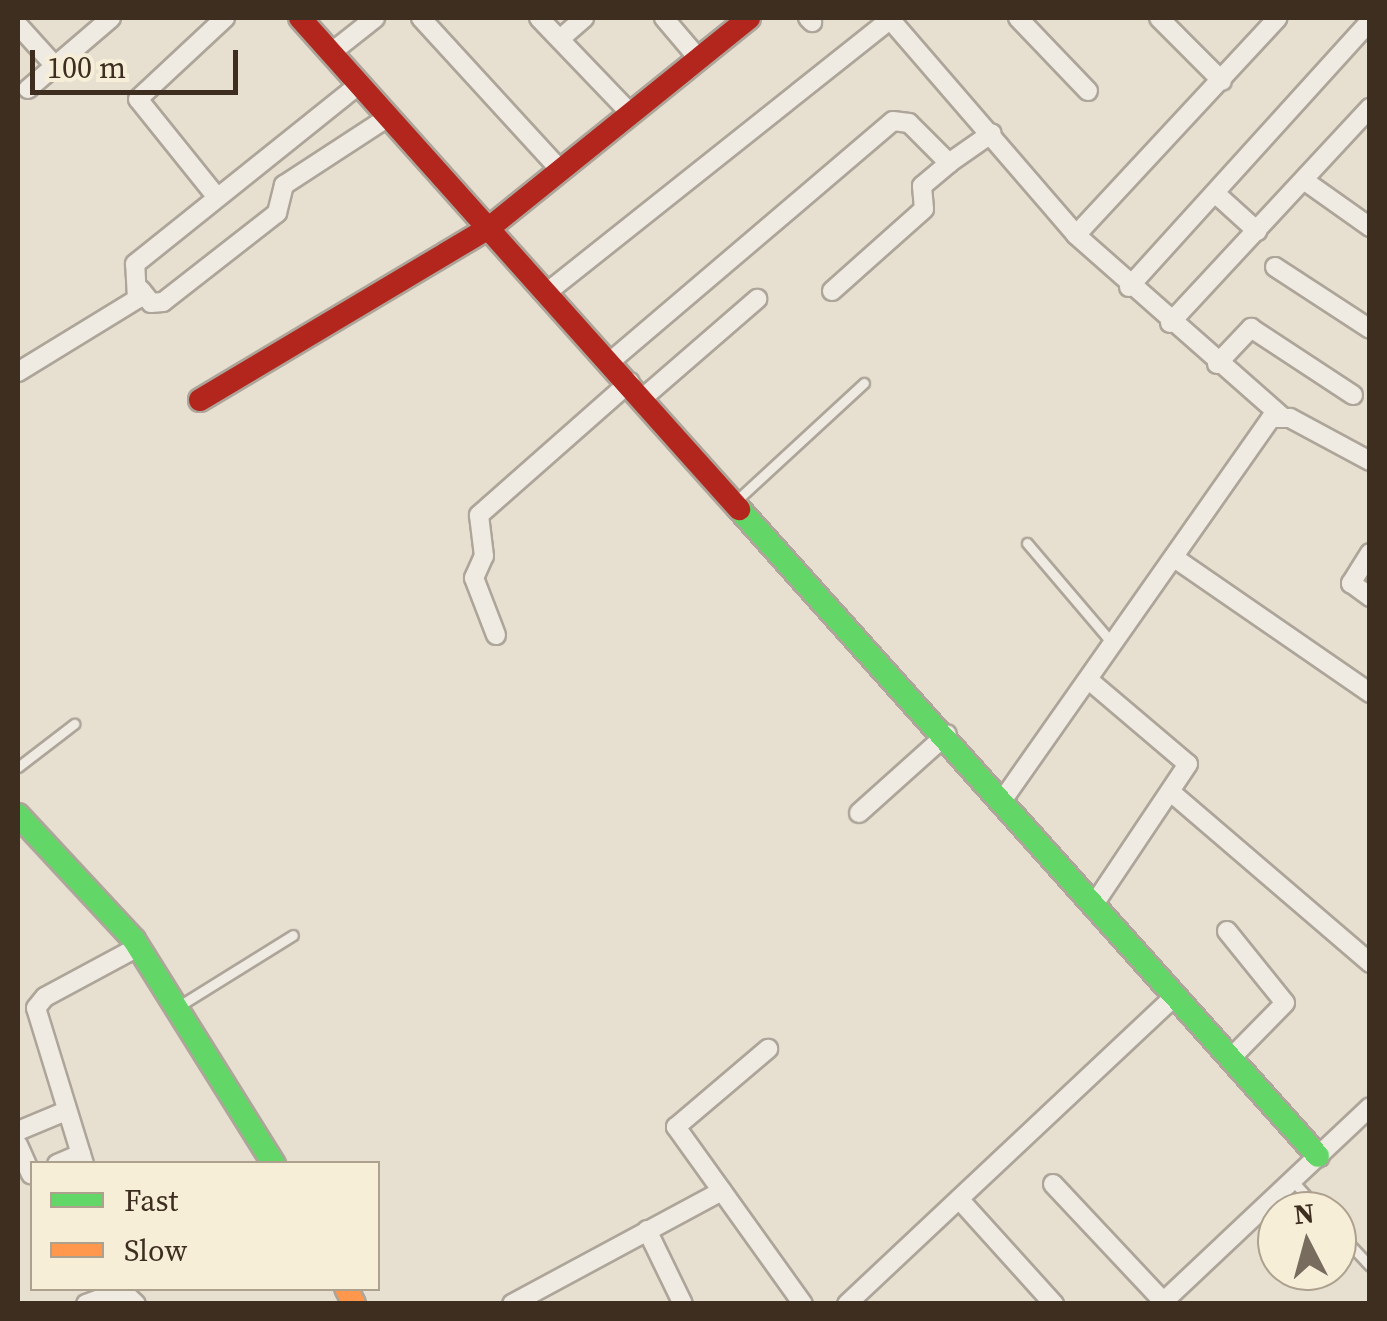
<!DOCTYPE html>
<style>
body{margin:0}
#map{position:relative;width:1387px;height:1321px;overflow:hidden;background:#e7e0d1;font-family:"Source Serif 4",serif}
div>[style]{position:absolute}
[style*='--x']{left:calc(var(--x)*1px);top:calc(var(--y)*1px);width:calc(var(--w)*1px);rotate:calc(var(--a)*1deg)}
.roads{filter:drop-shadow(2px 0 #ada599) drop-shadow(-2px 0 #ada599) drop-shadow(0 2px #ada599) drop-shadow(0 -2px #ada599)}
.lane>*{height:9px;margin:-4.5px;padding:0 4.5px;transform-origin:4.5px;border-radius:4.5px;background:#efebe3}
.street>*{height:18px;margin:-9px;padding:0 9px;transform-origin:9px;border-radius:9px;background:#efebe3}
.fast>*{height:22px;margin:-11px;padding:0 11px;transform-origin:11px;border-radius:11px;background:#63d668}
.slow>*{height:22px;margin:-11px;padding:0 11px;transform-origin:11px;border-radius:11px;background:#ff974d}
.jam>*{height:22px;margin:-11px;padding:0 11px;transform-origin:11px;border-radius:11px;background:#b3261e}
span{translate:-50% -50%;white-space:nowrap;text-align:center;line-height:1.15;-webkit-text-stroke:8px #f7eed8;paint-order:stroke}
.frame{position:absolute;inset:0;border:20px solid #3d2e20;pointer-events:none}
.legend{position:absolute;left:30px;top:1161px;width:350px;height:130px;box-sizing:border-box;background:#f7eed8;border:2px solid #ada18e;margin:0;padding:12px 18px;list-style:none;font-size:30px;color:#3d2e20}
.legend li{display:flex;align-items:center;gap:20px;height:50px}
.legend b{width:50px;border:2px solid #ada18e}
.north{position:absolute;left:1257px;top:1191px;width:100px;height:100px;box-sizing:border-box;background:#f7eed8;border:2px solid #ada18e;border-radius:50%;rotate:354deg;font-size:28px;font-weight:700;line-height:40px;text-align:center;color:#3d2e20}
.north::after{content:'';display:block;margin:auto;width:35px;height:45px;background:#786c5e;clip-path:polygon(50% 0,100% 100%,50% 72%,0 100%)}
.scale{position:absolute;left:30px;top:50px;width:208px;height:45px;box-sizing:border-box;border:5px solid #3d2e20;border-top:0;padding-left:12px;font-size:30px;line-height:35px;white-space:nowrap;color:#3d2e20;-webkit-text-stroke:8px #f7eed8;paint-order:stroke}
</style>
<div id="map">
<div class="roads">
<div class="lane">
<div style="--x:736;--y:501;--w:174;--a:-42.7"></div>
<div style="--x:1027;--y:543;--w:133;--a:49.6"></div>
<div style="--x:18;--y:767;--w:71;--a:-37.5"></div>
<div style="--x:179;--y:1006;--w:134;--a:-31.9"></div>
<div style="--x:1292;--y:1180;--w:42;--a:47.9"></div>
<div style="--x:1337;--y:1231;--w:48;--a:46.7"></div>
</div>
<div class="street">
<div style="--x:421;--y:18;--w:207;--a:47.5"></div>
<div style="--x:539;--y:18;--w:133;--a:46.2"></div>
<div style="--x:664;--y:18;--w:52;--a:49.6"></div>
<div style="--x:808;--y:18;--w:6;--a:45"></div>
<div style="--x:889;--y:18;--w:286;--a:49.2"></div>
<div style="--x:1076;--y:235;--w:273;--a:41.4"></div>
<div style="--x:1018;--y:18;--w:101;--a:46.2"></div>
<div style="--x:1159;--y:18;--w:89;--a:45"></div>
<div style="--x:18;--y:25;--w:55;--a:47.9"></div>
<div style="--x:560;--y:39;--w:32;--a:-41"></div>
<div style="--x:332;--y:52;--w:55;--a:-38.3"></div>
<div style="--x:28;--y:89;--w:109;--a:-40.5"></div>
<div style="--x:1305;--y:181;--w:80;--a:35.3"></div>
<div style="--x:1215;--y:193;--w:57;--a:42.1"></div>
<div style="--x:216;--y:196;--w:124;--a:-128.8"></div>
<div style="--x:138;--y:99;--w:119;--a:-43"></div>
<div style="--x:1076;--y:235;--w:296;--a:-47.1"></div>
<div style="--x:1275;--y:267;--w:113;--a:33.1"></div>
<div style="--x:1129;--y:287;--w:359;--a:-47.8"></div>
<div style="--x:141;--y:290;--w:16;--a:52"></div>
<div style="--x:151;--y:303;--w:12;--a:-5"></div>
<div style="--x:163;--y:302;--w:145;--a:-38"></div>
<div style="--x:277;--y:213;--w:29;--a:-76"></div>
<div style="--x:284;--y:185;--w:126;--a:-33.1"></div>
<div style="--x:550;--y:290;--w:436;--a:-38.5"></div>
<div style="--x:832;--y:291;--w:123;--a:-41.7"></div>
<div style="--x:924;--y:209;--w:23;--a:-95"></div>
<div style="--x:922;--y:186;--w:35;--a:-40"></div>
<div style="--x:1170;--y:323;--w:294;--a:-47.1"></div>
<div style="--x:611;--y:361;--w:370;--a:-40.4"></div>
<div style="--x:893;--y:121;--w:16;--a:7"></div>
<div style="--x:909;--y:123;--w:57;--a:45"></div>
<div style="--x:949;--y:163;--w:52;--a:-34.9"></div>
<div style="--x:1217;--y:364;--w:50;--a:-46.6"></div>
<div style="--x:1251;--y:328;--w:122;--a:33.3"></div>
<div style="--x:18;--y:372;--w:140;--a:-31.5"></div>
<div style="--x:137;--y:299;--w:35;--a:-93"></div>
<div style="--x:135;--y:264;--w:288;--a:-38.7"></div>
<div style="--x:644;--y:397;--w:150;--a:-40.9"></div>
<div style="--x:1370;--y:553;--w:36;--a:122"></div>
<div style="--x:1351;--y:583;--w:24;--a:36"></div>
<div style="--x:1176;--y:559;--w:236;--a:34.6"></div>
<div style="--x:496;--y:635;--w:61;--a:-111.1"></div>
<div style="--x:474;--y:578;--w:24;--a:-66"></div>
<div style="--x:484;--y:556;--w:41;--a:-97"></div>
<div style="--x:479;--y:515;--w:201;--a:-41.4"></div>
<div style="--x:1090;--y:681;--w:128;--a:40.3"></div>
<div style="--x:1188;--y:764;--w:171;--a:123.8"></div>
<div style="--x:1172;--y:793;--w:261;--a:40.6"></div>
<div style="--x:1004;--y:798;--w:464;--a:-54.9"></div>
<div style="--x:1271;--y:418;--w:19;--a:0"></div>
<div style="--x:1290;--y:418;--w:91;--a:28.3"></div>
<div style="--x:859;--y:813;--w:118;--a:-41.9"></div>
<div style="--x:1227;--y:931;--w:92;--a:51.1"></div>
<div style="--x:1285;--y:1003;--w:78;--a:134.5"></div>
<div style="--x:18;--y:1131;--w:52;--a:-22.6"></div>
<div style="--x:18;--y:1145;--w:32;--a:66"></div>
<div style="--x:57;--y:1164;--w:26;--a:-23"></div>
<div style="--x:84;--y:1164;--w:163;--a:-107.1"></div>
<div style="--x:36;--y:1008;--w:14;--a:-51"></div>
<div style="--x:45;--y:997;--w:106;--a:-28.3"></div>
<div style="--x:1053;--y:1184;--w:161;--a:46.8"></div>
<div style="--x:722;--y:1191;--w:79;--a:-125.7"></div>
<div style="--x:676;--y:1127;--w:121;--a:-40.3"></div>
<div style="--x:959;--y:1199;--w:142;--a:47.9"></div>
<div style="--x:647;--y:1230;--w:82;--a:64.1"></div>
<div style="--x:86;--y:1304;--w:38;--a:-20"></div>
<div style="--x:122;--y:1291;--w:19;--a:43"></div>
<div style="--x:512;--y:1304;--w:238;--a:-28.3"></div>
<div style="--x:722;--y:1191;--w:139;--a:54.4"></div>
<div style="--x:847;--y:1304;--w:449;--a:-43.2"></div>
<div style="--x:1161;--y:1304;--w:287;--a:-43.3"></div>
</div>
<div class="fast">
<div style="--x:739;--y:509;--w:868;--a:48.17"></div>
<div style="--x:18;--y:815;--w:171;--a:47.1"></div>
<div style="--x:134;--y:940;--w:264;--a:58"></div>
</div>
<div class="slow">
<div style="--x:346;--y:1288;--w:18;--a:63"></div>
</div>
<div class="jam">
<div style="--x:300;--y:18;--w:659;--a:48.2"></div>
<div style="--x:200;--y:400;--w:336;--a:-30.8"></div>
<div style="--x:489;--y:228;--w:334;--a:-38.9"></div>
</div>
</div>
<div class="frame"></div>
<ul class="legend">
<li><b style="height:12px;background:#63d668"></b>Fast</li>
<li><b style="height:12px;background:#ff974d"></b>Slow</li>
</ul>
<div class="north">N</div>
<div class="scale">100 m</div>
</div>
